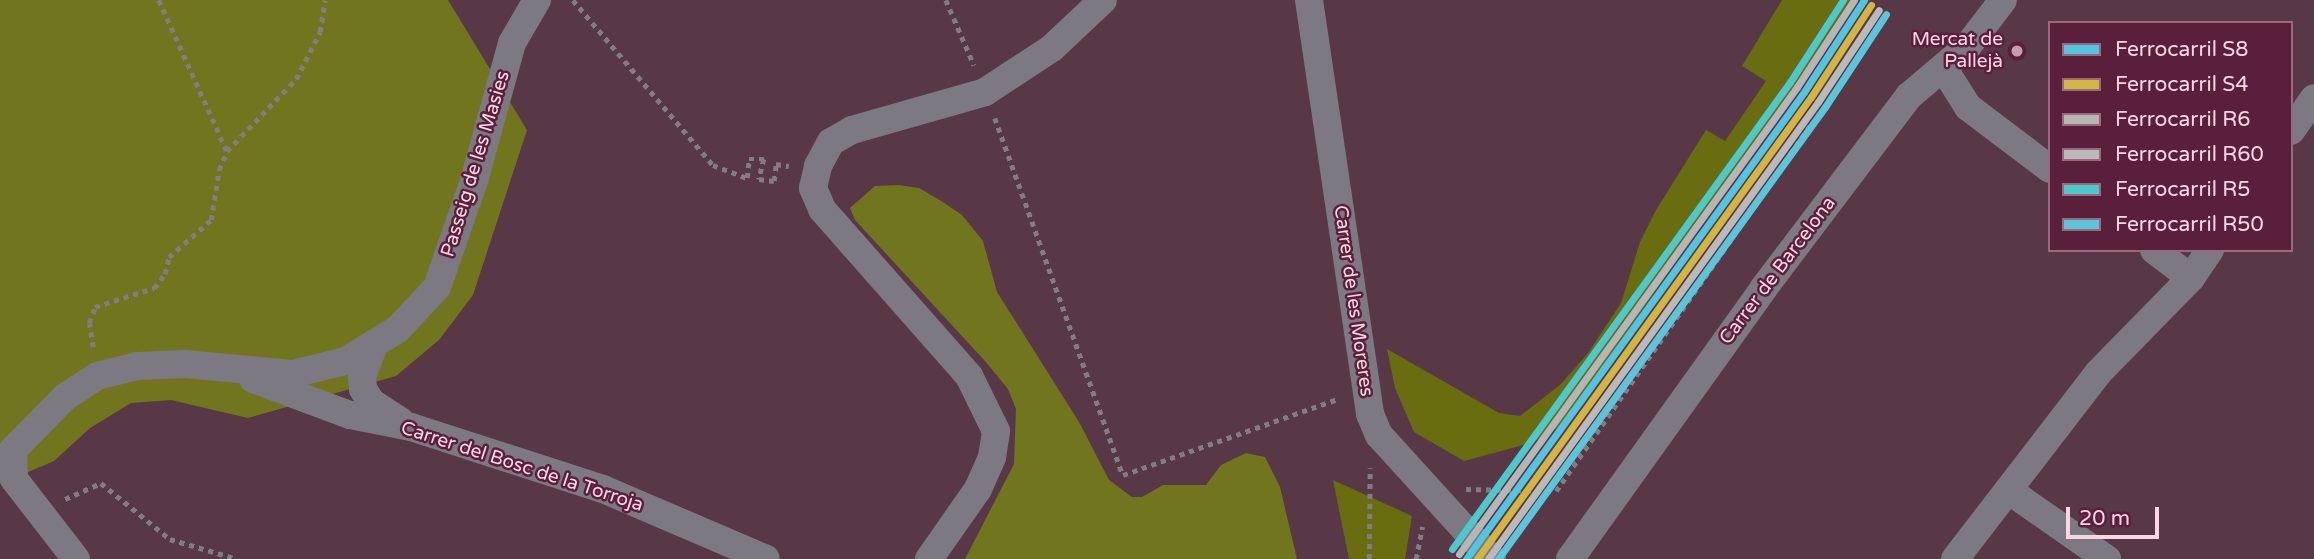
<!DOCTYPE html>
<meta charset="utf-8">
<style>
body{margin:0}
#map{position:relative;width:2314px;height:559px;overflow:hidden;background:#583846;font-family:"Varela Round",sans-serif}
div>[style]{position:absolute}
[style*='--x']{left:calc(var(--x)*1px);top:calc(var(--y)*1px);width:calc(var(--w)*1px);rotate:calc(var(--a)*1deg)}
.green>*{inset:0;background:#696c0f}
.forest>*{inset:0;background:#71751d}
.path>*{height:4.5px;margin-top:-2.25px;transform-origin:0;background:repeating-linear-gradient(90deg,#827c84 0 5px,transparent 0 10px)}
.minor>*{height:28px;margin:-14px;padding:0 14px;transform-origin:14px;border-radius:14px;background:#7c7982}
.rail-1>*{height:7px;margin:-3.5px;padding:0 3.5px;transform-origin:3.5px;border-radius:3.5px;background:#51c6e3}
.rail-2>*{height:7px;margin:-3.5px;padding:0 3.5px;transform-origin:3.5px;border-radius:3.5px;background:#d3b640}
.rail-3>*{height:7px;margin:-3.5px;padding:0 3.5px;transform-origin:3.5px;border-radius:3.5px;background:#b6b6b6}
.rail-4>*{height:7px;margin:-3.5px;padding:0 3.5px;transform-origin:3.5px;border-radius:3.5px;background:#bababa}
.rail-5>*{height:7px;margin:-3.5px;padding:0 3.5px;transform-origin:3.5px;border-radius:3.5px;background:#4cc9cd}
.rail-6>*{height:7px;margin:-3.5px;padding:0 3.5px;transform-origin:3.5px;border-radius:3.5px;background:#5ac6dc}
.dots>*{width:19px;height:19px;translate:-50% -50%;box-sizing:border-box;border:4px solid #5a1f3a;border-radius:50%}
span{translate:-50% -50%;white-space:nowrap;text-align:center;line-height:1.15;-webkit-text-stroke:5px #5a1f3a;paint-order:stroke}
.poi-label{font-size:19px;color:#fcd6e4}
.right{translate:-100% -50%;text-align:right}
.street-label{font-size:19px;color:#fcd6e4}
.legend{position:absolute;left:2048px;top:21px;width:245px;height:231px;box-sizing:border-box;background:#5a1f3a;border:2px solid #9b687e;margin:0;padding:9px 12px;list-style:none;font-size:21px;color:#fcd6e4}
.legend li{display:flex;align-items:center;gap:14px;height:35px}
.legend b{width:35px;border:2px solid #9b687e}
.scale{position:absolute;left:2066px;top:507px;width:93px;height:32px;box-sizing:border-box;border:4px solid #fcd6e4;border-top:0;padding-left:9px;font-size:21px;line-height:24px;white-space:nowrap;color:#fcd6e4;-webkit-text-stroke:5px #5a1f3a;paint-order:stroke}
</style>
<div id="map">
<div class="green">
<div style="clip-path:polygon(1782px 0,1859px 0,1575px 406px,1557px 428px,1531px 443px,1464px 461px,1414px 432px,1395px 388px,1387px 349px,1499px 413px,1520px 416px,1561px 384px,1588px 353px,1621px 303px,1640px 242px,1656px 210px,1706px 130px,1725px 141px,1766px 81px,1742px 66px)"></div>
<div style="clip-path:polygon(1333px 480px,1412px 516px,1405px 559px,1349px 559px)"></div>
</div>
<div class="forest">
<div style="clip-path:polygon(0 0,448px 0,527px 130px,473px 295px,439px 340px,396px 376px,248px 418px,171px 400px,131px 403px,90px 428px,54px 461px,0 484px)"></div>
<div style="clip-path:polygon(899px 185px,919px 188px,943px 202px,962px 215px,983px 241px,997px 292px,1079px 422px,1109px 480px,1132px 497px,1142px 497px,1163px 485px,1206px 485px,1221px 465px,1246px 453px,1265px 457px,1280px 487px,1297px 559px,965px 559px,1014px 464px,1016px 409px,1008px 389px,985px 361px,855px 220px,850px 208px,875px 186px)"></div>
</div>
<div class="path">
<div style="--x:159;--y:0;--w:166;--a:65.8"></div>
<div style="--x:573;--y:0;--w:216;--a:49.7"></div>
<div style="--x:713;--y:165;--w:36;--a:21"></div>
<div style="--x:747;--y:178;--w:19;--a:-84"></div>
<div style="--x:749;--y:159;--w:15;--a:0"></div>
<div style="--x:764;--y:159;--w:21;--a:104"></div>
<div style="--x:759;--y:179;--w:15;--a:8"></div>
<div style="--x:774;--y:181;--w:17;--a:-83"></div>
<div style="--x:776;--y:164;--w:13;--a:9"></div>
<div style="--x:946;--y:0;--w:71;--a:66.7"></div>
<div style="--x:995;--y:118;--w:379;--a:70.3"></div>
<div style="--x:1123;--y:475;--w:228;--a:-19.5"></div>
<div style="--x:93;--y:347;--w:24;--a:-99"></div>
<div style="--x:89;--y:323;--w:17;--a:-69"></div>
<div style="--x:95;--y:307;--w:62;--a:-17.9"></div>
<div style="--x:154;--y:288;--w:18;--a:-52"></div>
<div style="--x:165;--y:274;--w:17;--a:-77"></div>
<div style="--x:169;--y:257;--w:56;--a:-41.4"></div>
<div style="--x:211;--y:220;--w:51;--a:-80.9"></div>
<div style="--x:219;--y:170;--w:21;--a:-67"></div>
<div style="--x:227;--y:151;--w:100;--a:-46.2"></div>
<div style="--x:296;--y:79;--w:53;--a:-62.9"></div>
<div style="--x:320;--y:32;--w:32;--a:-81"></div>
<div style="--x:1466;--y:489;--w:90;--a:1.3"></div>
<div style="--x:1556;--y:491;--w:445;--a:-55.2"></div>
<div style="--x:65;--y:499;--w:39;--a:-24"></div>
<div style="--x:101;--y:483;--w:89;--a:39.1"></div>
<div style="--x:170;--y:539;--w:70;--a:16.6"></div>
<div style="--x:1369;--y:559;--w:91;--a:-89.4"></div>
<div style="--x:1416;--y:559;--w:33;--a:-79"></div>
</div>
<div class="minor">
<div style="--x:1309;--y:0;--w:418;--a:81.6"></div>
<div style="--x:1370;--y:414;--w:23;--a:67"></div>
<div style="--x:1379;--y:435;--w:168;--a:47.7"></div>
<div style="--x:1944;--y:69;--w:45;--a:57.7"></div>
<div style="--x:1968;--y:107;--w:103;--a:37.1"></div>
<div style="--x:2291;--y:131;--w:40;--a:-55.1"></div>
<div style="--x:2154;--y:250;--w:46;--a:37.1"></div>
<div style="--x:373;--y:348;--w:31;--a:111"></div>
<div style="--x:362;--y:377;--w:12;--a:85"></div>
<div style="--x:363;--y:389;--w:15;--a:58"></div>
<div style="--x:371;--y:402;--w:35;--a:33"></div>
<div style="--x:253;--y:379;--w:103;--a:20.4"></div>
<div style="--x:350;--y:415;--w:62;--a:11.1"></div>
<div style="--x:411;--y:427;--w:202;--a:17.9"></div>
<div style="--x:603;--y:489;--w:177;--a:23.2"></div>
<div style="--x:2008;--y:490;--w:121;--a:34.9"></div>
<div style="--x:76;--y:559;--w:101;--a:-127.8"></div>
<div style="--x:14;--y:479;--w:29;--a:-92"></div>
<div style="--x:13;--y:450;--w:74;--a:-45.5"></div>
<div style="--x:65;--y:397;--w:38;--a:-33"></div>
<div style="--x:97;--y:376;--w:41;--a:-14"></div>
<div style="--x:137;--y:366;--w:48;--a:-2.4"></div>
<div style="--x:185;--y:364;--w:107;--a:5.3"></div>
<div style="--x:292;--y:374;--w:56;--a:-13.5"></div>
<div style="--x:346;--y:361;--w:61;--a:-31.6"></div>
<div style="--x:398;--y:329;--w:57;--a:-47.1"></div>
<div style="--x:437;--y:287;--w:112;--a:-70.8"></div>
<div style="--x:474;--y:181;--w:143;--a:-74.6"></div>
<div style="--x:512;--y:43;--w:50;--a:-59.8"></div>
<div style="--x:929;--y:559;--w:85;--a:-55"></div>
<div style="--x:978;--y:489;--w:35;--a:-66"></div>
<div style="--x:992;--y:457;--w:26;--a:-81"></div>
<div style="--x:996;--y:431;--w:61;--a:-116.1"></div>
<div style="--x:969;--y:376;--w:222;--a:-131.4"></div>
<div style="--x:822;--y:209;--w:23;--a:-113"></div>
<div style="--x:813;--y:188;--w:23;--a:-77"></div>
<div style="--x:818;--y:166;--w:27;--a:-62"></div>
<div style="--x:831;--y:142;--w:24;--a:-30"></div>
<div style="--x:852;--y:130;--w:138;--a:-15.9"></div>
<div style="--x:985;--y:92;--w:80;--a:-33.3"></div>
<div style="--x:1052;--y:48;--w:70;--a:-43.3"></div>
<div style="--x:1570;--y:559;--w:332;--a:-54.4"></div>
<div style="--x:1763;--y:289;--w:242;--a:-52.9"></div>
<div style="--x:1909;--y:96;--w:76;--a:-40.2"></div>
<div style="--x:1967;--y:47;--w:59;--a:-52.5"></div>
<div style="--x:1955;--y:559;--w:235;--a:-52.4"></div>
<div style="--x:2098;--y:373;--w:133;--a:-45.6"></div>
<div style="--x:2191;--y:278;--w:34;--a:-56"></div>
</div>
<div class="rail-1">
<div style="--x:1466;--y:559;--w:576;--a:-54.1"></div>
<div style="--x:1804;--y:92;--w:110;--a:-56.9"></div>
</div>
<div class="rail-2">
<div style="--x:1477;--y:559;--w:570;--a:-54.14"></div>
<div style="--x:1811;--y:97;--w:110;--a:-56.9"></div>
</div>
<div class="rail-3">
<div style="--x:1459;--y:554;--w:576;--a:-54.1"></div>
<div style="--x:1797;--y:87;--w:104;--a:-56.8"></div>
</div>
<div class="rail-4">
<div style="--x:1488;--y:559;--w:564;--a:-54.17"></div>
<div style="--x:1818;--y:102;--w:110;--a:-56.5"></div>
</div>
<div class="rail-5">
<div style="--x:1452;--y:549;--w:576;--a:-54.1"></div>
<div style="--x:1790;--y:82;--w:98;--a:-57.1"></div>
</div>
<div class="rail-6">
<div style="--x:1498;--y:559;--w:558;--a:-54.12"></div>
<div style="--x:1825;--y:107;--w:111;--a:-56.7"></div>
</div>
<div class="dots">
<div style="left:2017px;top:51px;background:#c39fad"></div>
</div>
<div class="poi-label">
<span class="right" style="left:2003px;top:51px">Mercat de<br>Pallejà</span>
</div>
<div class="street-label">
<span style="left:476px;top:164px;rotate:-73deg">Passeig de les Masies</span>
<span style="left:1778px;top:271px;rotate:-53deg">Carrer de Barcelona</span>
<span style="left:1353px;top:301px;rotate:82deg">Carrer de les Moreres</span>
<span style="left:522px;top:467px;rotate:18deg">Carrer del Bosc de la Torroja</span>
</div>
<ul class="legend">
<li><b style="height:9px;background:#51c6e3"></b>Ferrocarril S8</li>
<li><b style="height:9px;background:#d3b640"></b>Ferrocarril S4</li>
<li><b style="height:9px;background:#b6b6b6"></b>Ferrocarril R6</li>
<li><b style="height:9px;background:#bababa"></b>Ferrocarril R60</li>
<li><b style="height:9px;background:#4cc9cd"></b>Ferrocarril R5</li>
<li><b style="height:9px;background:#5ac6dc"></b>Ferrocarril R50</li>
</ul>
<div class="scale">20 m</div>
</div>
